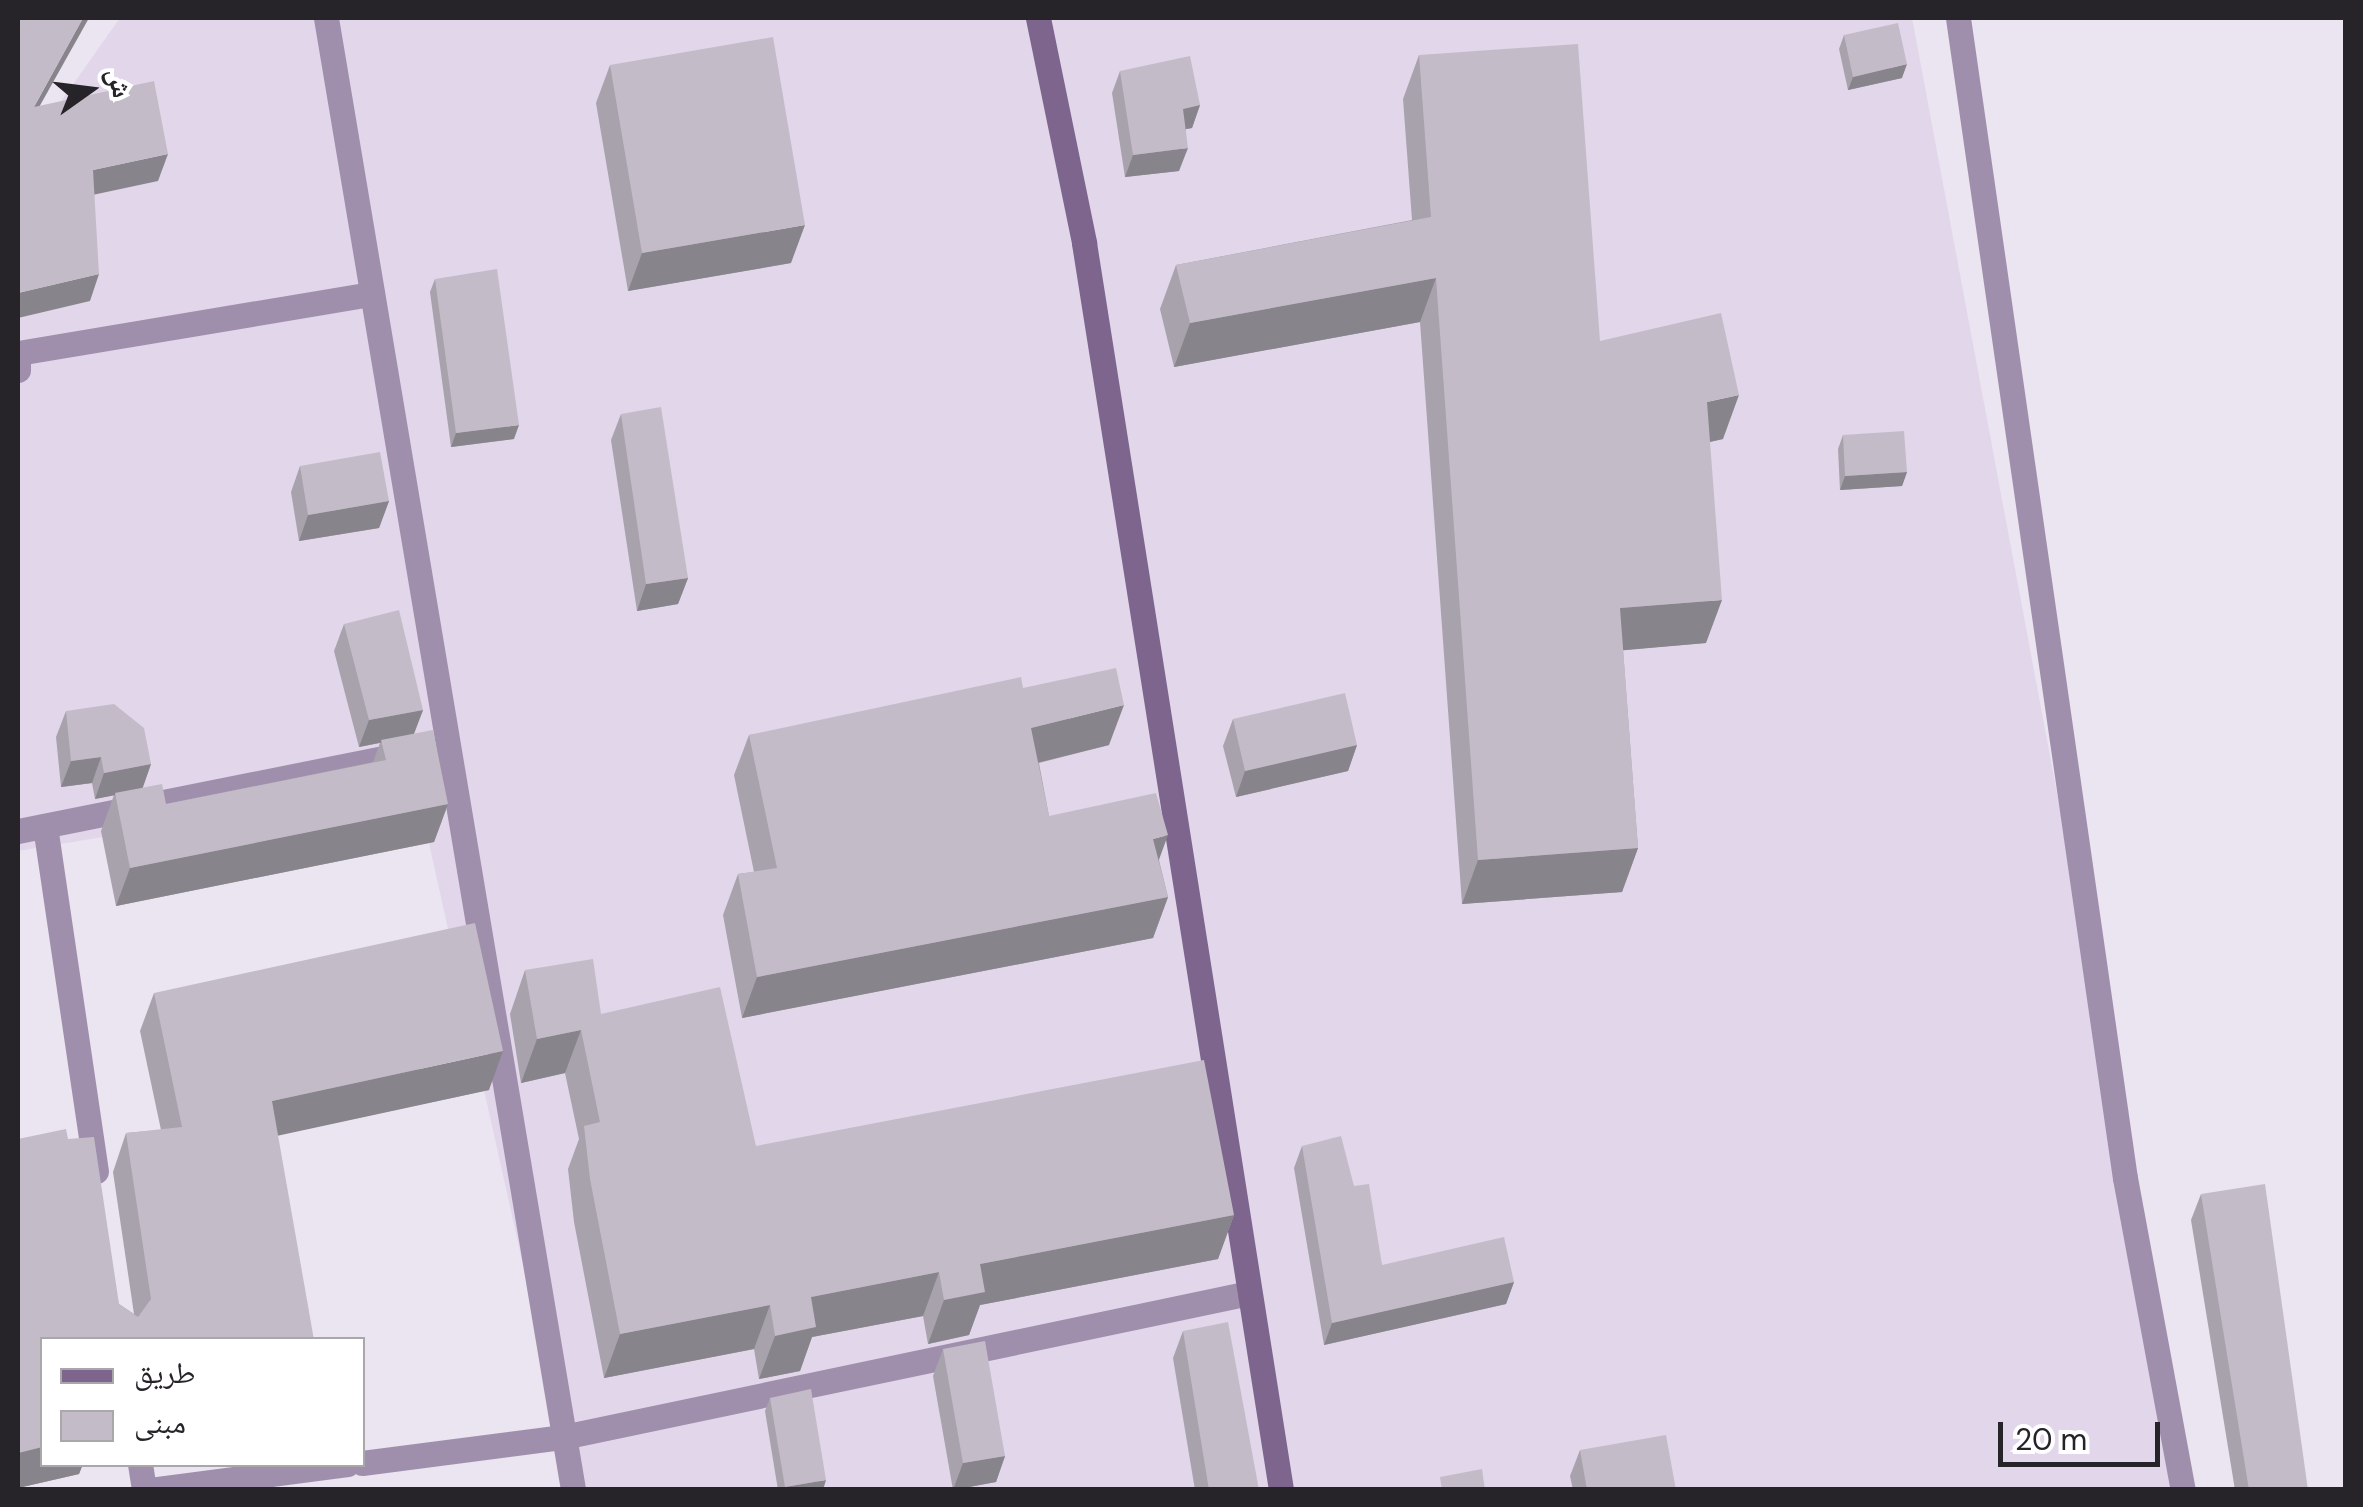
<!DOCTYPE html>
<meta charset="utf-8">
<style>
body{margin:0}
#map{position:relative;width:2363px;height:1507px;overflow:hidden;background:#ebe4f1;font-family:"DM Sans","Noto Naskh Arabic",sans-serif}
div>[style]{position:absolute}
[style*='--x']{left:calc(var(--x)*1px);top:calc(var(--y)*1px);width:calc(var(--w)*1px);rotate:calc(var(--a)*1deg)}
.built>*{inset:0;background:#e1d6ea}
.street>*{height:25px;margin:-12.5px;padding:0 12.5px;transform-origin:12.5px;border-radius:12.5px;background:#a08fac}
.secondary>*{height:25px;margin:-12.5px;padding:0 12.5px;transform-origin:12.5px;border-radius:12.5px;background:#7d658e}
.wall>*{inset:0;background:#a8a2ac}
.shaded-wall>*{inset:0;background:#88848c}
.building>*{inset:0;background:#c3bcc8}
span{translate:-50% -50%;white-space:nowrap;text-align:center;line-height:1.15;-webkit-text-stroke:8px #fff;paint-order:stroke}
.frame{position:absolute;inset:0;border:20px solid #272429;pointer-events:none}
.legend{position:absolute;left:40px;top:1337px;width:325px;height:130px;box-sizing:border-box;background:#fff;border:2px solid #a9a7a9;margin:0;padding:12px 18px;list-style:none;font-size:30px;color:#272429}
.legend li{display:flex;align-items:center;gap:20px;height:50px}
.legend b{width:50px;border:2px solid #a9a7a9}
.north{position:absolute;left:40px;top:40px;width:100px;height:100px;-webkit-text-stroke:8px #fff;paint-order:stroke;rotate:76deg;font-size:28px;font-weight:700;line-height:40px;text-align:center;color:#272429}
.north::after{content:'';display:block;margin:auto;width:35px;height:45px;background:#272429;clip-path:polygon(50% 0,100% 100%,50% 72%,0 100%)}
.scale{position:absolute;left:1998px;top:1422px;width:162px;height:45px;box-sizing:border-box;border:5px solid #272429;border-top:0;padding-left:12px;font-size:30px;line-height:35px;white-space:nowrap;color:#272429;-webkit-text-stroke:8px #fff;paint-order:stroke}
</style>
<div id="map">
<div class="built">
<div style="clip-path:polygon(120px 18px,1912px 18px,2187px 1489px,573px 1489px,416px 785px,18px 851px,18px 162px)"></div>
</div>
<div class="street">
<div style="--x:326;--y:18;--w:1493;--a:80.47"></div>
<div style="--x:1958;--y:18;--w:1172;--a:81.81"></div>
<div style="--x:2125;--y:1178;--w:317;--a:79.5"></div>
<div style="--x:18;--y:370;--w:17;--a:-90"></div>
<div style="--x:18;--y:353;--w:359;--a:-9.5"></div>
<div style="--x:45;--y:826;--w:349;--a:81.6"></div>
<div style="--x:18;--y:831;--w:398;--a:-11.3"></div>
<div style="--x:362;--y:1463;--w:203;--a:-7.4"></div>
<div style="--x:563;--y:1437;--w:701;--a:-11.85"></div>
<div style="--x:140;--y:1464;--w:26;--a:81"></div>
<div style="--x:150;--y:1490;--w:199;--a:-7.5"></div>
</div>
<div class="secondary">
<div style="--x:1038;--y:18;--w:230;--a:78.4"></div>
<div style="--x:1084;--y:243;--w:1262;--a:81.02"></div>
</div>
<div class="wall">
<div style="clip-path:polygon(1844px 35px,1902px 78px,1848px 90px,1839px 49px)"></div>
<div style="clip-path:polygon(1419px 55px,1600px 341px,1723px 439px,1710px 442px,1706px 643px,1623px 650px,1638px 848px,1622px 892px,1462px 904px,1420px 322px,1174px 367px,1160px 309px,1176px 265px,1412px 220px,1403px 99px)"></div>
<div style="clip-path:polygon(610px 65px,791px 263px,628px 291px,596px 103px)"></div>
<div style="clip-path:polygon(1120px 71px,1200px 105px,1192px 128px,1186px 129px,1179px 171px,1125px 177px,1112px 93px)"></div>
<div style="clip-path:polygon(435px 279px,514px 439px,451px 447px,430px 292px)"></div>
<div style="clip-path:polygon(621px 414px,688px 578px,678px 604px,637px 611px,611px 440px)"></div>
<div style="clip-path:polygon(1843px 435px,1907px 472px,1902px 486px,1840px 490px,1838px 449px)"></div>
<div style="clip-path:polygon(300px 466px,389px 501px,379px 528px,299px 541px,291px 492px)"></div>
<div style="clip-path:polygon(344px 624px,423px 710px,414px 734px,448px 804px,434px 842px,116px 906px,101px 831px,114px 795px,95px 799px,92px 783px,61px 787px,56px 737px,66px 711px,151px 764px,142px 788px,166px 804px,373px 762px,380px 743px,359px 747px,334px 651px)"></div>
<div style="clip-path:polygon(1023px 688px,1109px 745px,1039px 763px,1049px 816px,1159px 860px,1168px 897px,1153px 938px,742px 1018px,723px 915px,738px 874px,754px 872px,734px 775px,749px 735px)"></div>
<div style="clip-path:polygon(1233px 719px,1357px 745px,1348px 771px,1236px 797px,1223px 746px)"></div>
<div style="clip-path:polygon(525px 970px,601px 1014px,756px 1146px,1234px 1215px,1218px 1259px,980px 1305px,969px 1335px,928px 1344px,923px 1316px,812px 1337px,800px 1371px,759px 1379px,754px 1349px,604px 1378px,574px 1222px,568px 1169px,579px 1139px,565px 1073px,521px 1083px,510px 1014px)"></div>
<div style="clip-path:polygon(154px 993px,489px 1090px,278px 1135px,42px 1464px,83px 1464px,79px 1474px,18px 1488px,18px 1139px,68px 1139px,119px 1304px,134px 1314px,113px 1172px,126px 1133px,161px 1130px,140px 1031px)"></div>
<div style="clip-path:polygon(1302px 1146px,1354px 1186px,1382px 1265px,1514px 1282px,1506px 1304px,1324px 1345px,1294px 1168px)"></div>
<div style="clip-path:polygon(2201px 1194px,2308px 1490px,2235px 1490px,2191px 1220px)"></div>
<div style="clip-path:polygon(1183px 1331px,1259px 1490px,1195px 1490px,1173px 1358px)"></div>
<div style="clip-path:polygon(943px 1349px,1005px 1456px,996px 1482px,953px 1490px,933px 1376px)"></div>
<div style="clip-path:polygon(770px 1398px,823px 1490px,778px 1490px,765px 1411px)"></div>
<div style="clip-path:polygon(1580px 1450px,1676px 1490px,1573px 1490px,1570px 1476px)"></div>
</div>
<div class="shaded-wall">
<div style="clip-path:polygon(83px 18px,89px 18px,24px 134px,34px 107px)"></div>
<div style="clip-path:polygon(1907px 64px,1902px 78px,1848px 90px,1853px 77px)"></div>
<div style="clip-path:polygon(1200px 105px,1192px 128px,1175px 131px,1183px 109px)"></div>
<div style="clip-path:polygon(1188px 148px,1179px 171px,1125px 177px,1133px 155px)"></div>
<div style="clip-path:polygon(168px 154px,158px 181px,83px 197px,93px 170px)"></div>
<div style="clip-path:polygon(805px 225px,791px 263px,628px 291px,642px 253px)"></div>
<div style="clip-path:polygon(99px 274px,90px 301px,18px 318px,18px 293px)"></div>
<div style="clip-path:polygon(1436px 278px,1420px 322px,1174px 367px,1190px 323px)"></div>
<div style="clip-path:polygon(1739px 395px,1723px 439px,1691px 446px,1707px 402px)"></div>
<div style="clip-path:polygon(519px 425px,514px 439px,451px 447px,456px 433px)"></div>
<div style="clip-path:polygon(1907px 472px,1902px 486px,1840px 490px,1845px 476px)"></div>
<div style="clip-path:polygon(389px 501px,379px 528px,299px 541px,308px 515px)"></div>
<div style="clip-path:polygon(688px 578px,678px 604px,637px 611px,646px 584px)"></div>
<div style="clip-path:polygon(1722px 600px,1706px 643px,1604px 652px,1620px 608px)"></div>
<div style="clip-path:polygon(1124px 705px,1109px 745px,1016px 768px,1031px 728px)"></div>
<div style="clip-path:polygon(423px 710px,413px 736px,359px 747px,369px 720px)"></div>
<div style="clip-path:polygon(1357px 745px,1348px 771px,1236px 797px,1245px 771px)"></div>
<div style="clip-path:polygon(101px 757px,92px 783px,61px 787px,71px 761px)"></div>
<div style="clip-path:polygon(151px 764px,142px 790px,95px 799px,104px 773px)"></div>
<div style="clip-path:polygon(448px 804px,434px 842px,116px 906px,130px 868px)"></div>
<div style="clip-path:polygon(1168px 835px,1153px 876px,1153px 839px)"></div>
<div style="clip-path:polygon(1638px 848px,1622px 892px,1462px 904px,1478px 860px)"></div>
<div style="clip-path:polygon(1168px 897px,1153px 938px,742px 1018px,757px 977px)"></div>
<div style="clip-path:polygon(581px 1030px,565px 1073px,521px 1083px,537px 1039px)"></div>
<div style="clip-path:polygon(503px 1051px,489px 1090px,258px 1140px,272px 1101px)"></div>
<div style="clip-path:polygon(1234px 1215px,1218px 1259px,980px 1305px,969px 1335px,928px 1344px,944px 1300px,980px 1264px)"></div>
<div style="clip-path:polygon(939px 1272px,923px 1316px,812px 1337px,800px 1371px,759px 1379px,775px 1336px,811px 1297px)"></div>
<div style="clip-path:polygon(1514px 1282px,1506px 1304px,1324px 1345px,1332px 1323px)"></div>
<div style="clip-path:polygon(770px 1305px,754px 1349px,604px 1378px,620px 1334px)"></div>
<div style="clip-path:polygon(42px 1447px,42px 1464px,83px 1464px,79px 1474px,18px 1488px,18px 1453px)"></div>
<div style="clip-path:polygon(1005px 1456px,996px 1482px,953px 1490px,963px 1463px)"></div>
<div style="clip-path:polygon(826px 1480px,823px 1490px,785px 1490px,785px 1487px)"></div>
</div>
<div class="building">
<div style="clip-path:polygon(18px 18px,83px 18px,34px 107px,154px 81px,168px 154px,93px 170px,99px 274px,18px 293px)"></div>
<div style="clip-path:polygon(1898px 23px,1907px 64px,1853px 77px,1844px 35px)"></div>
<div style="clip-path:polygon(773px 37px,805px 225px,642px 253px,610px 65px)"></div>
<div style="clip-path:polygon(1578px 44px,1600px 341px,1721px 313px,1739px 395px,1707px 402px,1722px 600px,1620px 608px,1638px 848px,1478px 860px,1436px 278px,1190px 323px,1176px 265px,1431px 217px,1419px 55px)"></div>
<div style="clip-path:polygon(1190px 56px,1200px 105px,1183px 109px,1188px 148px,1133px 155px,1120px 71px)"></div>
<div style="clip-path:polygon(497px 269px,519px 425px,456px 433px,435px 279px)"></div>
<div style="clip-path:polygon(661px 407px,688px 578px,646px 584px,621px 414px)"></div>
<div style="clip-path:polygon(1904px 431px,1907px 472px,1845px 476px,1843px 435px)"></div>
<div style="clip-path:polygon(380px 452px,389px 501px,308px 515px,300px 466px)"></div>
<div style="clip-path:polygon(399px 610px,423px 710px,369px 720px,344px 624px)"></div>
<div style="clip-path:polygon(1116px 668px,1124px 705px,1031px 728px,1049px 816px,1156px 793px,1168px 835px,1153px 839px,1168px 897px,757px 977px,738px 874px,777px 868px,749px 735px,1021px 677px,1023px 688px)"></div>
<div style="clip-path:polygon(1345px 693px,1357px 745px,1245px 771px,1233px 719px)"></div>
<div style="clip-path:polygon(114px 704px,144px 728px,151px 764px,104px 773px,101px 757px,71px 761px,66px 711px)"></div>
<div style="clip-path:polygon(433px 730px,448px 804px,130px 868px,115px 793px,162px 784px,166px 804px,386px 760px,381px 740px)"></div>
<div style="clip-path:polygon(475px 923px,503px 1051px,272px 1101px,314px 1340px,42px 1340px,42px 1447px,18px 1453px,18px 1139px,66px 1129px,68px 1139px,94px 1137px,119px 1304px,138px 1317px,151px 1299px,126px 1133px,182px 1127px,154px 993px)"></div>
<div style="clip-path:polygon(593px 959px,601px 1014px,720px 987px,756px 1146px,1204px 1060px,1234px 1215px,980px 1264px,985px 1292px,944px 1300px,939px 1272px,811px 1297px,816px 1327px,775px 1336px,770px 1305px,620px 1334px,590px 1179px,584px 1126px,600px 1122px,581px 1030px,537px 1039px,525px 970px)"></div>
<div style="clip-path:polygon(1341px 1136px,1354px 1186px,1369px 1184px,1382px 1265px,1504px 1237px,1514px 1282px,1332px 1323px,1302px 1146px)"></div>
<div style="clip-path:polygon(2265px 1184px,2308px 1490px,2249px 1490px,2201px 1194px)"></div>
<div style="clip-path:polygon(1228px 1322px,1259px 1490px,1209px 1490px,1183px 1331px)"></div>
<div style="clip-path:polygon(985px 1341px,1005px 1456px,963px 1463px,943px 1349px)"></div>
<div style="clip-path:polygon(811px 1389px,826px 1480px,785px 1487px,770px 1398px)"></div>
<div style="clip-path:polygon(1666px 1435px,1676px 1490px,1587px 1490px,1580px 1450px)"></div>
<div style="clip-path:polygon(1482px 1469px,1485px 1490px,1442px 1490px,1440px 1477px)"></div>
</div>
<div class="frame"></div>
<ul class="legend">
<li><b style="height:12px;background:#7d658e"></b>طريق</li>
<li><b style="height:28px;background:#c3bcc8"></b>مبنى</li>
</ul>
<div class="north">ش</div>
<div class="scale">20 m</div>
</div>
